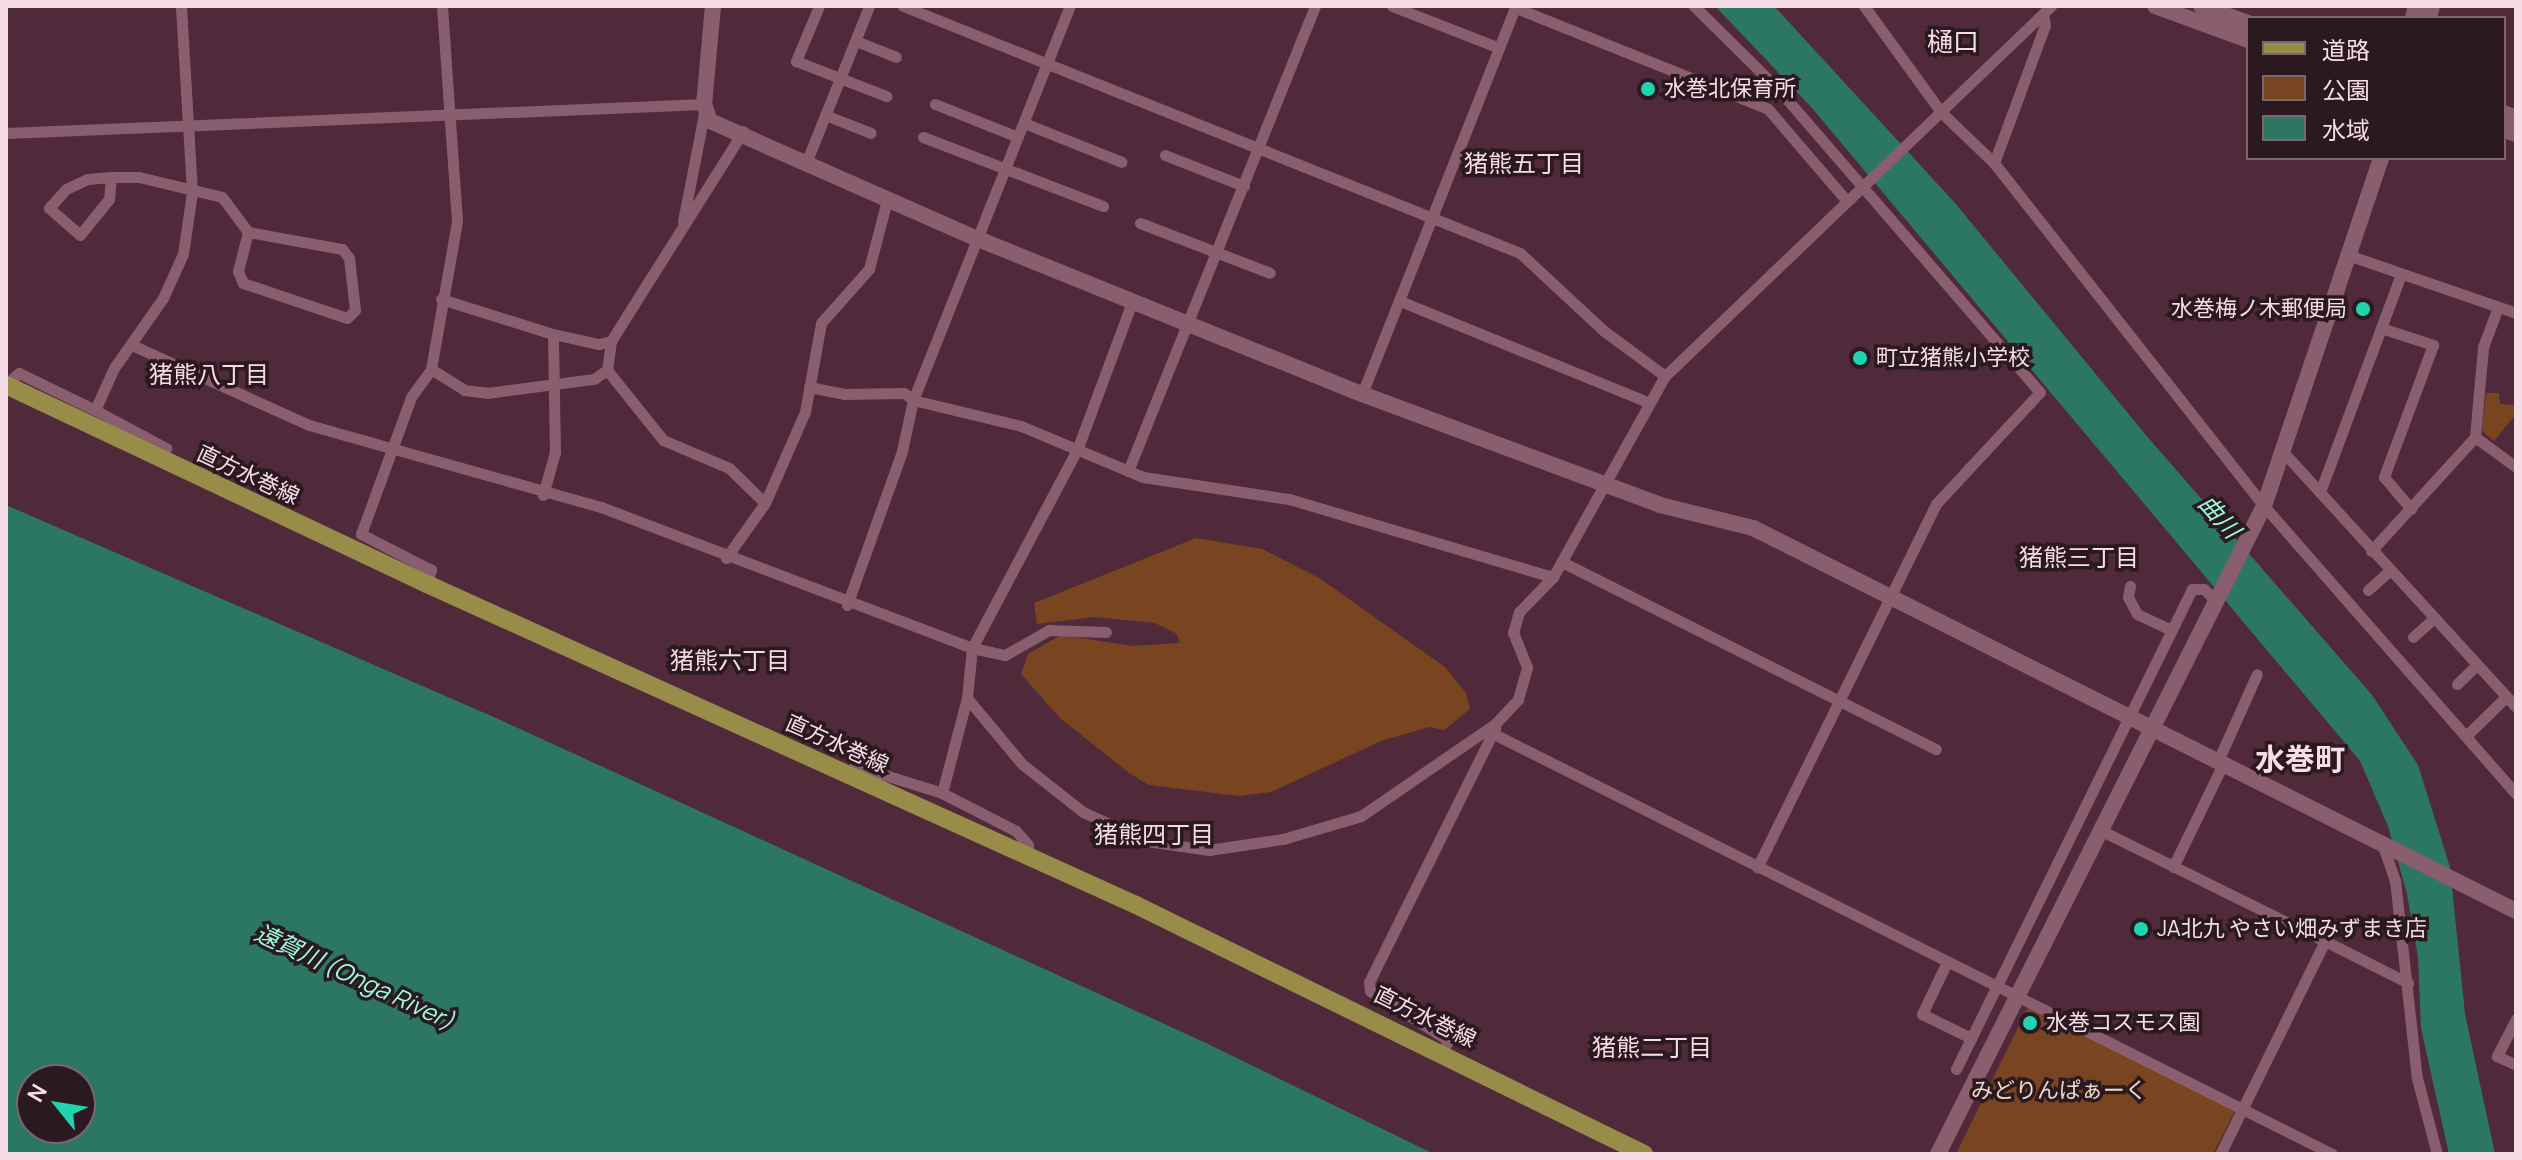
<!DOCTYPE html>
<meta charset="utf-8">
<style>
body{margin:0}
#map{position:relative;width:2522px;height:1160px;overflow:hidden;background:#502a3a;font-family:Manrope,"Noto Sans JP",sans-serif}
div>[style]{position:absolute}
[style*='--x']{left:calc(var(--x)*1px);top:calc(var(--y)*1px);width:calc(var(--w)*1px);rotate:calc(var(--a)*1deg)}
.green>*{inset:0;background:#794520}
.water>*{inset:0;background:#2c7664}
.street>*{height:11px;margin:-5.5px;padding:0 5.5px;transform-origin:5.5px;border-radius:5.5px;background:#8a5e6f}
.secondary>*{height:16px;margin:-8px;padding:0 8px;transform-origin:8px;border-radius:8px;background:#8a5e6f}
.primary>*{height:18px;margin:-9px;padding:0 9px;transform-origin:9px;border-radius:9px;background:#988c49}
.dots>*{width:22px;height:22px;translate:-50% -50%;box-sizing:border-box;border:4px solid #2b1920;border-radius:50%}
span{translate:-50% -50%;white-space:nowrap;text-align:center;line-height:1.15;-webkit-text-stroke:7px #2b1920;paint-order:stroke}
.poi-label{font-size:22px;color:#f5dce5}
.left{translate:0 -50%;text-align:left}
.right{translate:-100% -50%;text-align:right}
.street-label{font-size:22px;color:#f5dce5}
.park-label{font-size:22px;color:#eed7c9}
.neighbourhood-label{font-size:24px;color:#f5dce5}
.water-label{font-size:24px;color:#9bf9de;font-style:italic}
.quarter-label{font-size:26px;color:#f5dce5}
.district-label{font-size:30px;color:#f5dce5;font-weight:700}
.frame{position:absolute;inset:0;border:8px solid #f5dce5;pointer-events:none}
.legend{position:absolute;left:2246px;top:16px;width:260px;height:144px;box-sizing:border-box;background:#2b1920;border:2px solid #7c676f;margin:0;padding:10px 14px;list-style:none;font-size:24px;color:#f5dce5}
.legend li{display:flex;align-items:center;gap:16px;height:40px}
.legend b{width:40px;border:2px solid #7c676f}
.north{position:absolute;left:16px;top:1064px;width:80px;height:80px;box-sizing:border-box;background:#2b1920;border:2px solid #7c676f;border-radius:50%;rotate:300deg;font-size:22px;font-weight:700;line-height:32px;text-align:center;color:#f5dce5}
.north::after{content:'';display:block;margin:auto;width:28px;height:36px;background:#1fd5b0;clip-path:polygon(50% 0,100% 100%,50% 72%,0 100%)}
</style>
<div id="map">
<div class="green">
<div style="clip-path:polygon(2486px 393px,2499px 393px,2500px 404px,2516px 405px,2516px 414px,2494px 441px,2482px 431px)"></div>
<div style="clip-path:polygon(1196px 538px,1262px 549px,1319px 578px,1445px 667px,1466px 693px,1470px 709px,1444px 730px,1429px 727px,1381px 741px,1271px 792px,1239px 796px,1149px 785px,1129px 773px,1060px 718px,1021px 674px,1028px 654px,1061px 635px,1132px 646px,1180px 643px,1177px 634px,1155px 623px,1094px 617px,1037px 624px,1034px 603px)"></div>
<div style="clip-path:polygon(2028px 1007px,2236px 1109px,2213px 1154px,1956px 1154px)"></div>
</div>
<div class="water">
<div style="clip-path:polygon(1715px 6px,1774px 6px,1955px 203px,2145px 434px,2372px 695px,2418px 765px,2450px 867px,2465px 1014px,2495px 1154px,2449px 1154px,2421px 1028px,2418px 957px,2407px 894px,2388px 826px,2360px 761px,1812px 108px)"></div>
<div style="clip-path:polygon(evenodd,6px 505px,496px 718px,1206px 1043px,1434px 1154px,6px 1154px,6px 505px,32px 1080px,80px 1080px,80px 1128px,32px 1128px,32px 1080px)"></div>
</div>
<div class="street">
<div style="--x:819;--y:6;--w:60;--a:112.7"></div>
<div style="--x:796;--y:61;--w:97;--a:21.3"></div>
<div style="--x:903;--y:6;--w:665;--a:21.82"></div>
<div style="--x:1520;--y:253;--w:115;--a:42.9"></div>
<div style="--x:1604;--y:331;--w:76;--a:36.4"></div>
<div style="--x:1392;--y:6;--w:115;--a:21.4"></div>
<div style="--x:1694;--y:6;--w:120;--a:44.7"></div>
<div style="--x:1779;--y:90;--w:399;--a:49.2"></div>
<div style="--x:2040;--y:392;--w:153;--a:132.9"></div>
<div style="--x:1936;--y:504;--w:405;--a:116.2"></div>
<div style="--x:1864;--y:6;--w:131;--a:54"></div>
<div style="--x:1941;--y:112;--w:74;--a:43.9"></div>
<div style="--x:1994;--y:163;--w:437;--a:51.8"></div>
<div style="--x:2264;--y:506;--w:383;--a:48.8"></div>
<div style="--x:1516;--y:8;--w:271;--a:21.8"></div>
<div style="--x:1768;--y:109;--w:120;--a:49.4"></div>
<div style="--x:856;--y:41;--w:43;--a:21.8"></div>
<div style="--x:935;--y:104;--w:89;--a:21.7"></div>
<div style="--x:825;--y:115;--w:49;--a:21.4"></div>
<div style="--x:1024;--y:123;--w:105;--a:21.7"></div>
<div style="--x:6;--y:133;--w:699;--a:-2.38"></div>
<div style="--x:923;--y:137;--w:193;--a:21"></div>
<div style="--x:1165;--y:155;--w:85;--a:21.4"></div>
<div style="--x:806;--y:163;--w:169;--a:-68.1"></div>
<div style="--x:1994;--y:163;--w:147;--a:-69.7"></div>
<div style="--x:2045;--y:25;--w:11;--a:-100"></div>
<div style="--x:111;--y:177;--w:28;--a:0"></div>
<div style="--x:139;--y:177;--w:85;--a:13.5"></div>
<div style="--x:222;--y:197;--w:44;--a:53.4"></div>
<div style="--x:248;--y:232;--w:96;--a:10.3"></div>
<div style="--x:342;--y:249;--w:11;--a:52"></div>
<div style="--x:349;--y:258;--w:52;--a:83.4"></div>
<div style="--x:355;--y:310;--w:11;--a:135"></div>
<div style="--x:347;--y:318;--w:110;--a:-161.4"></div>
<div style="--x:243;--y:283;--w:13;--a:-113"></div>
<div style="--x:238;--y:271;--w:40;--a:-75.6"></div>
<div style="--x:111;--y:177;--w:22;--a:95"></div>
<div style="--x:109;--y:199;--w:46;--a:128.9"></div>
<div style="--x:80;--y:235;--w:41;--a:-138.9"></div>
<div style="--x:49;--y:208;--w:25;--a:-48"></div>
<div style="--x:66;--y:189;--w:23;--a:-25"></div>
<div style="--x:87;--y:179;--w:24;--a:-5"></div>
<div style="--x:683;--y:221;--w:109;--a:-78.9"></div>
<div style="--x:1140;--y:223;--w:139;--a:21"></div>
<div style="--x:2348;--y:255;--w:178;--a:19"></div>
<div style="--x:441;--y:299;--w:117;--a:17.4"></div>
<div style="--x:553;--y:334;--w:47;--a:12.3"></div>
<div style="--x:599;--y:344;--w:12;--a:-14"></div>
<div style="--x:1400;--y:301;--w:270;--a:22.2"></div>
<div style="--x:2381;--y:328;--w:55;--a:18.1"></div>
<div style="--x:2433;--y:345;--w:141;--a:110.4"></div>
<div style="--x:2384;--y:477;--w:42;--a:49.8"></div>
<div style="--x:134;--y:346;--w:192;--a:24.3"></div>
<div style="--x:309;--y:425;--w:303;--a:15.7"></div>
<div style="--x:601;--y:507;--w:397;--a:20.8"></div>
<div style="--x:972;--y:648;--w:34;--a:12"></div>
<div style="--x:1005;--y:655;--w:51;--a:-29.6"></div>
<div style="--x:1049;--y:630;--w:57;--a:2"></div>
<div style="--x:431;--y:369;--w:39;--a:32"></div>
<div style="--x:464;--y:390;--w:23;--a:7"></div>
<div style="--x:487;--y:393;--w:108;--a:-7.5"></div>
<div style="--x:594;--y:379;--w:16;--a:-35"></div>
<div style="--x:607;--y:370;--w:29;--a:-82"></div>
<div style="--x:611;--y:341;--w:248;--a:-57.8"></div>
<div style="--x:607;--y:370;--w:90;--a:51.3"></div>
<div style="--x:663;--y:440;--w:72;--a:23"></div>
<div style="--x:729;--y:468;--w:50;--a:44.2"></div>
<div style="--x:6;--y:384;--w:17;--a:-40"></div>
<div style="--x:19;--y:373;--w:85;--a:26"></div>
<div style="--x:95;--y:410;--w:81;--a:28.2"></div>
<div style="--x:166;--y:448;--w:14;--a:115"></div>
<div style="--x:809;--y:387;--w:36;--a:11"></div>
<div style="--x:844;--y:394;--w:60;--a:-1"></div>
<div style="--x:904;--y:393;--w:11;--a:38"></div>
<div style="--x:913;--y:400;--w:111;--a:13.5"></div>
<div style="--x:1021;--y:426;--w:132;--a:22.7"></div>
<div style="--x:1143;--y:477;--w:148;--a:8.6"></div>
<div style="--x:1289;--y:499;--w:275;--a:16.5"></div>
<div style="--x:1362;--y:394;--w:417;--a:-68.4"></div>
<div style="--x:95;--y:410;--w:46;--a:-65.7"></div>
<div style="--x:114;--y:368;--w:85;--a:-55"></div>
<div style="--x:163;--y:298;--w:48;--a:-65.6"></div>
<div style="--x:183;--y:254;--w:63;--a:-81.7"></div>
<div style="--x:192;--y:192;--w:186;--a:-93.4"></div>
<div style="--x:2475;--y:437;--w:51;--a:36.2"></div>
<div style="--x:2285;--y:454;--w:343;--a:47.6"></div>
<div style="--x:1128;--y:471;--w:501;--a:-68.09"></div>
<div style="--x:2320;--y:492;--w:233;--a:-69.6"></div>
<div style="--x:543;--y:495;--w:45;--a:-74.4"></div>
<div style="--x:555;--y:452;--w:118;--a:-91"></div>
<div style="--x:2371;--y:551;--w:154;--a:-47.6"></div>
<div style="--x:2475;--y:437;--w:90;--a:-84.9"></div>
<div style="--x:2483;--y:347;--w:43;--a:-69.4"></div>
<div style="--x:726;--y:558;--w:67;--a:-54.7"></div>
<div style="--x:765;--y:503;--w:99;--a:-66.3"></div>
<div style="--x:805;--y:412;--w:90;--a:-79.8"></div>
<div style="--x:821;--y:323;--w:72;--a:-48.4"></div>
<div style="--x:869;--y:269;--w:71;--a:-75.4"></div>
<div style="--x:1562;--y:562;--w:418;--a:26.6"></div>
<div style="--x:427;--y:584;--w:15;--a:-74"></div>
<div style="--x:431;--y:570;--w:79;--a:-152.8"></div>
<div style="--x:361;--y:534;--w:146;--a:-69.9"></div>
<div style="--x:411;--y:397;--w:34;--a:-54"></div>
<div style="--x:431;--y:369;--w:150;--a:-80"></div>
<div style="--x:457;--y:221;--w:216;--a:-94"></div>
<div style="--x:2130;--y:586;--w:11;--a:100"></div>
<div style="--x:2128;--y:597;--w:19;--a:62"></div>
<div style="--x:2137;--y:614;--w:38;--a:25"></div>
<div style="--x:2368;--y:590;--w:28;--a:-42"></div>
<div style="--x:847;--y:605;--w:164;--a:-70.3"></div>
<div style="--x:902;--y:451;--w:52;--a:-77.8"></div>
<div style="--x:913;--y:400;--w:424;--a:-68.3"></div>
<div style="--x:2413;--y:637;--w:28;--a:-42"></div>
<div style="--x:2457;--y:684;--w:28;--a:-44"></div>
<div style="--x:967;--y:698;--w:86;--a:50.2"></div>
<div style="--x:1022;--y:764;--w:78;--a:38.2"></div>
<div style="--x:1083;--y:812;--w:70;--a:24.4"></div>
<div style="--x:1147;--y:841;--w:63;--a:8.3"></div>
<div style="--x:1209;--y:850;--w:75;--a:-8.5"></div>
<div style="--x:1283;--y:839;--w:81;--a:-16.4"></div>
<div style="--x:1361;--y:816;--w:163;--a:-34.5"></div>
<div style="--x:1495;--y:724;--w:34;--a:-47"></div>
<div style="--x:1518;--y:699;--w:33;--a:-74"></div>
<div style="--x:1527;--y:667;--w:37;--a:-112"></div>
<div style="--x:1513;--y:633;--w:22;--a:-74"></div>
<div style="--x:1519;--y:612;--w:49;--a:-45.8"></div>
<div style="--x:1553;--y:577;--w:230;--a:-60.9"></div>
<div style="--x:1665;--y:376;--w:535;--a:-43.79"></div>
<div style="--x:1496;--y:735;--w:935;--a:26.62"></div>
<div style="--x:2467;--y:735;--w:54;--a:-44.3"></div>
<div style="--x:2218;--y:761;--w:95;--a:-65.9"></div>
<div style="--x:846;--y:774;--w:11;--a:-41"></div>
<div style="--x:854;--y:767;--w:18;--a:13"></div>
<div style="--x:872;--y:771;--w:73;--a:17.4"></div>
<div style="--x:942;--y:793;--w:83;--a:27.2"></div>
<div style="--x:1016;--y:831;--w:18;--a:49"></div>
<div style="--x:1028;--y:845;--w:10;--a:90"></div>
<div style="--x:942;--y:793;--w:98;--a:-75.3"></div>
<div style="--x:967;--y:698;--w:50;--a:-84.3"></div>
<div style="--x:972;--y:648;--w:224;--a:-62.1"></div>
<div style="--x:1077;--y:450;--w:158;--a:-69.6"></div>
<div style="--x:2100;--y:830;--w:251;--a:26.3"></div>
<div style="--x:2325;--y:941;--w:237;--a:116.2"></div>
<div style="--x:2382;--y:843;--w:39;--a:71"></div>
<div style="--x:2395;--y:880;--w:199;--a:83.7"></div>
<div style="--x:2417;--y:1078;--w:79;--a:75.3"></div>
<div style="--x:2173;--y:867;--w:114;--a:-64.1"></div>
<div style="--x:2325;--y:941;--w:93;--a:26.8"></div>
<div style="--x:1947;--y:962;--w:58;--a:115.7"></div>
<div style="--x:1922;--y:1014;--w:55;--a:26.1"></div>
<div style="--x:2516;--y:1019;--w:42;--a:117.2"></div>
<div style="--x:2497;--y:1056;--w:21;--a:25"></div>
<div style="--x:1443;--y:1052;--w:13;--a:-67"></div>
<div style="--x:1448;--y:1040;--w:92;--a:-147.9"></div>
<div style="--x:1370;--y:991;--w:9;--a:-96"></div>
<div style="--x:1369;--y:982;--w:284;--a:-63.6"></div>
<div style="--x:1956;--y:1069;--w:535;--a:-63.82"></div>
<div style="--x:2192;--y:589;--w:12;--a:0"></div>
<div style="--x:2204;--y:589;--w:16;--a:45"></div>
</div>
<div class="secondary">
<div style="--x:713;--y:6;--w:98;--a:95.2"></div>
<div style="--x:704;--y:104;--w:18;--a:71"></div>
<div style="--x:710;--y:121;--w:293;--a:23.8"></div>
<div style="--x:978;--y:239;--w:414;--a:22"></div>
<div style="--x:1362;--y:394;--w:318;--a:20.4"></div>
<div style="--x:1660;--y:505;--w:96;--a:13.9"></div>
<div style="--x:1753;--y:528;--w:854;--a:26.66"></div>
<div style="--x:2155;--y:6;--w:99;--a:20.1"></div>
<div style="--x:2201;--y:6;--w:50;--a:19.9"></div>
<div style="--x:2413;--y:18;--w:12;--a:-76"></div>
<div style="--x:2429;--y:18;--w:12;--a:-76"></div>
<div style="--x:2504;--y:113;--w:13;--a:23"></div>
<div style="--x:2504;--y:130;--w:13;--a:18"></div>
<div style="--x:1938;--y:1154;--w:725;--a:-63.29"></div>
<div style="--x:2264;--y:506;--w:367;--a:-71.4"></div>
</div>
<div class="primary">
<div style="--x:6;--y:385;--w:466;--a:25.3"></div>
<div style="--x:427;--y:584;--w:778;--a:24.36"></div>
<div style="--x:1136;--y:905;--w:566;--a:26.11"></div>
</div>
<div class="dots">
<div style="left:1648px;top:89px;background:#1fd5b0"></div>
<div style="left:2363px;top:309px;background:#1fd5b0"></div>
<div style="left:1860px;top:358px;background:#1fd5b0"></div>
<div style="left:2141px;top:929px;background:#1fd5b0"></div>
<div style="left:2030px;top:1023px;background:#1fd5b0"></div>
</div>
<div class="poi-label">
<span class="left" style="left:1664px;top:89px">水巻北保育所</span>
<span class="right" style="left:2347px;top:309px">水巻梅ノ木郵便局</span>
<span class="left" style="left:1876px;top:358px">町立猪熊小学校</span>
<span class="left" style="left:2157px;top:929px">JA北九 やさい畑みずまき店</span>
<span class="left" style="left:2046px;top:1023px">水巻コスモス園</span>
</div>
<div class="street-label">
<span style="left:248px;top:475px;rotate:25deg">直方水巻線</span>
<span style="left:837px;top:744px;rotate:24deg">直方水巻線</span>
<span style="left:1425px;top:1017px;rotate:26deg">直方水巻線</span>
</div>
<div class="park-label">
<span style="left:2059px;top:1091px">みどりんぱぁーく</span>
</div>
<div class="neighbourhood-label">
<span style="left:1524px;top:163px">猪熊五丁目</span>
<span style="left:209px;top:374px">猪熊八丁目</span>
<span style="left:2079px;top:557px">猪熊三丁目</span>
<span style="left:730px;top:660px">猪熊六丁目</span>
<span style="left:1154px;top:834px">猪熊四丁目</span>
<span style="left:1652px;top:1047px">猪熊二丁目</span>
</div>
<div class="water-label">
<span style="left:2220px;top:516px;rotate:48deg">曲川</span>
<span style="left:355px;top:976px;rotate:25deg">遠賀川 (Onga River)</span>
</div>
<div class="quarter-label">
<span style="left:1953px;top:42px">樋口</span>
</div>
<div class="district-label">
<span style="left:2300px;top:759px">水巻町</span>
</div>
<div class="frame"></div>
<ul class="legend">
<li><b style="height:10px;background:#988c49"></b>道路</li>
<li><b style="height:22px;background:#794520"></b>公園</li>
<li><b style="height:22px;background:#2c7664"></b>水域</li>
</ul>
<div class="north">N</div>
</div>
